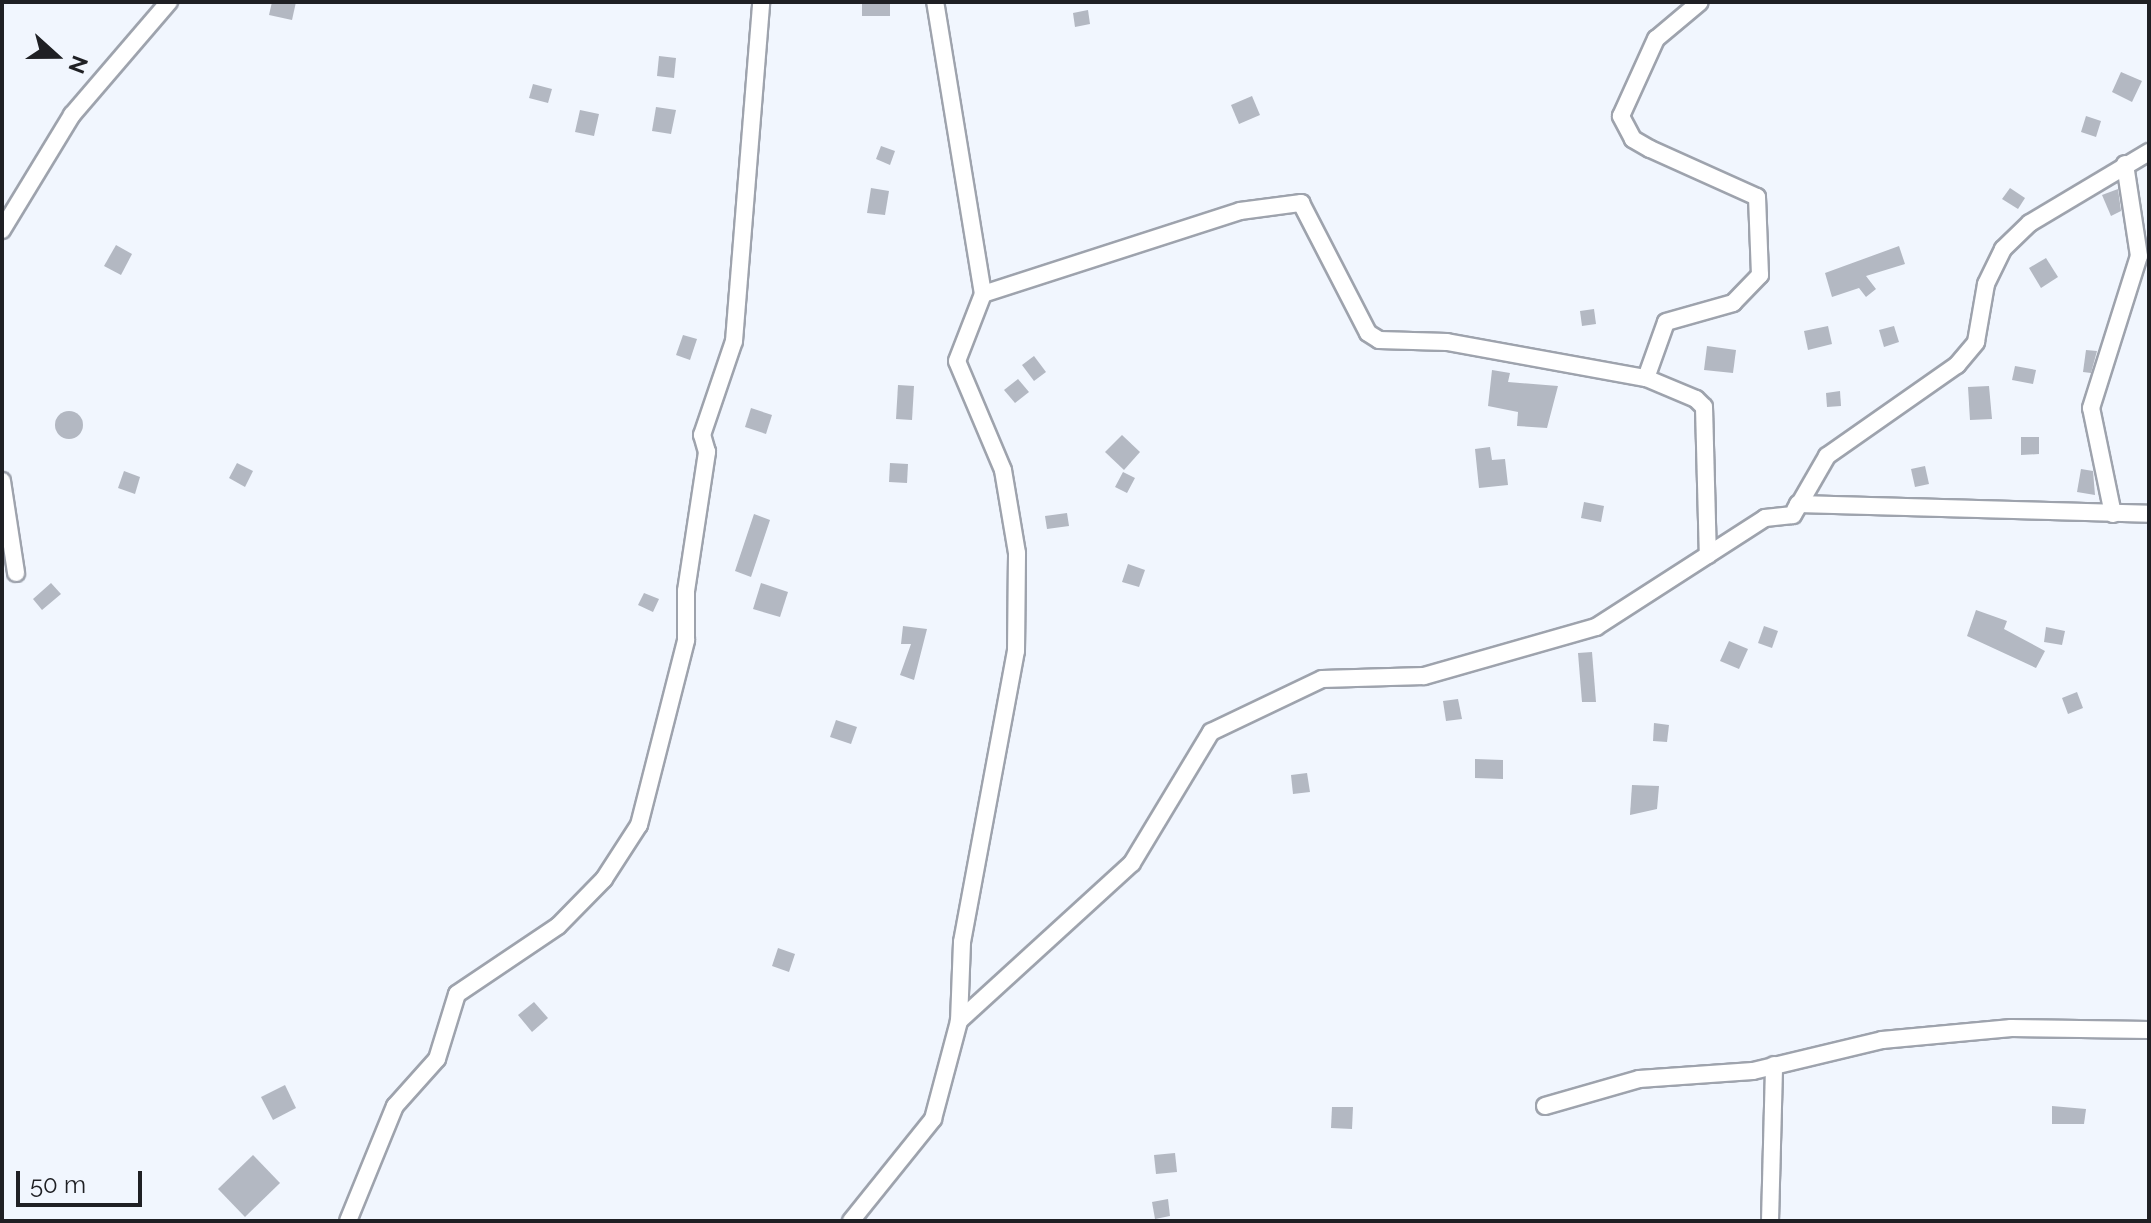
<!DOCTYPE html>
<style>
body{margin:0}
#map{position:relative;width:2151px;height:1223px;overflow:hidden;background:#f1f6fe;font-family:Raleway,sans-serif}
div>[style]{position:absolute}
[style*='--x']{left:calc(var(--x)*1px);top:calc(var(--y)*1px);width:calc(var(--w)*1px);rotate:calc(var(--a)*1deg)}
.building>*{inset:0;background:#b3b8c2}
.round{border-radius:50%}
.roads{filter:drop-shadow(2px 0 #9ea3ad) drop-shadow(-2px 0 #9ea3ad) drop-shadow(0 2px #9ea3ad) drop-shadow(0 -2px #9ea3ad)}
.minor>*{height:16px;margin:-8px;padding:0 8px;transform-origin:8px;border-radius:8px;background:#fff}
span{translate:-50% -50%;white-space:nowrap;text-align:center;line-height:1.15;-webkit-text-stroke:7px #f1f6fe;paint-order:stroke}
.frame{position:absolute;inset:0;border:4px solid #1f2024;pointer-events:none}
.north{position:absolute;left:16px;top:16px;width:80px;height:80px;-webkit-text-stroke:6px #f1f6fe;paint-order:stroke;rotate:111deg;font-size:22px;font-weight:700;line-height:32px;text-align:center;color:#1f2024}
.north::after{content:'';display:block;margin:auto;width:28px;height:36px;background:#1f2024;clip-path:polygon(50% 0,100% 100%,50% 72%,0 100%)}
.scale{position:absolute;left:16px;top:1171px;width:126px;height:36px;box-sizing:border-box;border:4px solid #1f2024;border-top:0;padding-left:10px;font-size:24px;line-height:28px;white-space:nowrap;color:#1f2024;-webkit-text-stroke:6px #f1f6fe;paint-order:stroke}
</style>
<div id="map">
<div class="building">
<div style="clip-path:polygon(272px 2px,296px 2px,292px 20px,269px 15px)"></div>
<div style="clip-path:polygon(862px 2px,890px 2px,890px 16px,862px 16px)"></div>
<div style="clip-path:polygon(1088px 10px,1090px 24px,1075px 27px,1073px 13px)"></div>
<div style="clip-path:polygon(659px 56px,676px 58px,674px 78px,657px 76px)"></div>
<div style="clip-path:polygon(2121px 72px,2142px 81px,2132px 102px,2112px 92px)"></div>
<div style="clip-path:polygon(533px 84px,552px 89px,548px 103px,529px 98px)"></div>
<div style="clip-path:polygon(1252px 96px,1260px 115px,1239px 124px,1231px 105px)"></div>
<div style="clip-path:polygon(656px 107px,676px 110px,671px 134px,652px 131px)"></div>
<div style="clip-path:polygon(580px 110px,599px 114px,594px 136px,575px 132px)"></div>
<div style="clip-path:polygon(2086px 116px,2101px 121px,2096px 137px,2081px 132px)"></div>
<div style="clip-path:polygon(881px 146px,895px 151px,890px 165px,876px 159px)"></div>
<div style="clip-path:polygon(871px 188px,889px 191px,885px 215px,867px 213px)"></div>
<div style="clip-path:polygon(2010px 188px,2025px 198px,2018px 209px,2002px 199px)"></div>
<div style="clip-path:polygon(2118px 189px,2121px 211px,2111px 216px,2102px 195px)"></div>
<div style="clip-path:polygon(116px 245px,132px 254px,121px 275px,104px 266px)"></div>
<div style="clip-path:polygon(1899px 246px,1905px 264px,1866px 276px,1876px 289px,1866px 297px,1859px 288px,1832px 297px,1825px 273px)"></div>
<div style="clip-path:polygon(2046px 258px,2058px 277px,2041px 288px,2029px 268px)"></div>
<div style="clip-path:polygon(1594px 309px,1596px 324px,1582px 326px,1580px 311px)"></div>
<div style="clip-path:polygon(1828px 326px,1832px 344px,1808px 350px,1804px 331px)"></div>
<div style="clip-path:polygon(1894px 326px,1899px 342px,1884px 347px,1879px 330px)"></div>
<div style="clip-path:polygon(683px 335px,697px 339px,690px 360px,676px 355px)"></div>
<div style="clip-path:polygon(1707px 346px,1736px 350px,1733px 373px,1704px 370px)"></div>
<div style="clip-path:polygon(2086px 350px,2097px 351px,2091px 373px,2083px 372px)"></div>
<div style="clip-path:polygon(1034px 356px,1046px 372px,1034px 381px,1022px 365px)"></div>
<div style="clip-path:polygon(2015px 366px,2036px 370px,2033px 384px,2012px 380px)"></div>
<div style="clip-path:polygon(1492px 370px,1510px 373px,1508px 382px,1558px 386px,1547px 428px,1517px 426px,1518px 412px,1488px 406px)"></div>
<div style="clip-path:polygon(1018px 379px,1029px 392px,1015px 403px,1004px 390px)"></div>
<div style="clip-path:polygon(898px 385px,914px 386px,912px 420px,896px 419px)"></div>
<div style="clip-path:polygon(1989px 386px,1992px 419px,1970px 420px,1968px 387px)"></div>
<div style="clip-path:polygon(1840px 391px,1841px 406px,1827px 407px,1826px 393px)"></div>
<div style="clip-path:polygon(751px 408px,772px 415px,766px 434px,745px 427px)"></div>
<div class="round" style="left:55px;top:411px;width:28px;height:28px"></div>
<div style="clip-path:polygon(1122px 435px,1140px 452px,1124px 470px,1105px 452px)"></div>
<div style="clip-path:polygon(2021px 437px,2039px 437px,2039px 454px,2021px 455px)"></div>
<div style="clip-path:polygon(1490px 447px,1492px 460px,1505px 459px,1508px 485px,1479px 488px,1475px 449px)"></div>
<div style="clip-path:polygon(237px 463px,253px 471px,245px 487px,229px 478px)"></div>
<div style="clip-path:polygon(890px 463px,908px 464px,907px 483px,889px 482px)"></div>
<div style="clip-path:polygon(1925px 466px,1929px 484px,1915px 487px,1911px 469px)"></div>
<div style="clip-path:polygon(2081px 469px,2093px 471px,2095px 495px,2077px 492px)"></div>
<div style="clip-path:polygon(124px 471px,140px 477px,135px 494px,118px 488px)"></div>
<div style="clip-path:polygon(1123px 472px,1135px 478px,1127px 493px,1115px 487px)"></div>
<div style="clip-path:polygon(1584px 502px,1604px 506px,1601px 522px,1581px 518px)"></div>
<div style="clip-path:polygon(1067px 513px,1069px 526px,1047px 529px,1045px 516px)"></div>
<div style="clip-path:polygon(754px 514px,770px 520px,751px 577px,735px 571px)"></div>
<div style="clip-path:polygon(1128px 564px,1145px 570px,1139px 587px,1122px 582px)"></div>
<div style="clip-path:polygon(51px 583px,61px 594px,42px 610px,33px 599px)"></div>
<div style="clip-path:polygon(761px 583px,788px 592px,780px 617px,753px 609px)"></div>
<div style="clip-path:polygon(644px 593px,659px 599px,653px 612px,638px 605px)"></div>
<div style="clip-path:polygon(1976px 610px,2007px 621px,2004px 629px,2045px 651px,2036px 668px,1967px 636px)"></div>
<div style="clip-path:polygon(903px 626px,927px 629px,914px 680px,900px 675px,911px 644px,901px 644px)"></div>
<div style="clip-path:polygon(1764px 626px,1778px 631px,1772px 648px,1758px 643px)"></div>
<div style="clip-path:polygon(2046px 627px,2065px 631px,2062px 645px,2044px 642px)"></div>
<div style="clip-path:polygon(1729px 641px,1748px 649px,1739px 669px,1720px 661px)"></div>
<div style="clip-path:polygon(1592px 652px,1596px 702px,1582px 702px,1578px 653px)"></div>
<div style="clip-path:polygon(2077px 692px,2083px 708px,2068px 714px,2062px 698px)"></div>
<div style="clip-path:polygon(1458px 699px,1462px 719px,1446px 721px,1443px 701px)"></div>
<div style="clip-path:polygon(836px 720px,857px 727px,851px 744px,830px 737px)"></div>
<div style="clip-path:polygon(1654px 723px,1669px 725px,1667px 742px,1653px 741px)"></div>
<div style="clip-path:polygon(1475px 759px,1503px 760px,1503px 779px,1475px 778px)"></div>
<div style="clip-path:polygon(1307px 773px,1310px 792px,1293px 794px,1291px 775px)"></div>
<div style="clip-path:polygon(1632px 785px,1659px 786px,1657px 809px,1630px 815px)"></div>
<div style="clip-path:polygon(778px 948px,795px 954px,789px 972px,772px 966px)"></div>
<div style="clip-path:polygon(534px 1002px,548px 1018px,532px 1032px,518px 1015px)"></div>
<div style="clip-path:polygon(285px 1085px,296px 1108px,273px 1120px,261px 1097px)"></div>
<div style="clip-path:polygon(2052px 1106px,2086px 1109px,2084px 1124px,2052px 1124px)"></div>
<div style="clip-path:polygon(1332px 1107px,1353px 1107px,1352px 1129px,1331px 1128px)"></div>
<div style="clip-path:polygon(1175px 1153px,1177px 1172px,1156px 1174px,1154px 1155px)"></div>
<div style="clip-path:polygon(253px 1155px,280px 1183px,245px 1217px,218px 1189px)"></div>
<div style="clip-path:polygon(1168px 1199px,1170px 1216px,1155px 1219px,1152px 1202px)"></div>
</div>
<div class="roads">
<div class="minor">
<div style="--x:2;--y:230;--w:135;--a:-58.7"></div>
<div style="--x:72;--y:115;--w:149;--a:-49.4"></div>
<div style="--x:983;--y:294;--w:270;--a:-17.9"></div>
<div style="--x:1240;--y:211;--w:62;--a:-7.5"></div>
<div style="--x:1301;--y:203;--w:146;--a:62.7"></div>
<div style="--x:1368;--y:333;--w:13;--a:32"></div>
<div style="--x:1379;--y:340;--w:68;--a:1.7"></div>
<div style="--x:1447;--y:342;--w:202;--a:10.3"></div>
<div style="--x:1646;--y:378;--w:54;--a:22.8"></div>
<div style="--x:1696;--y:399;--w:11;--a:45"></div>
<div style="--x:1704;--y:407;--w:148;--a:88.5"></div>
<div style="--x:1646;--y:378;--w:59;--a:-70.3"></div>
<div style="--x:1666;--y:322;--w:70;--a:-15.8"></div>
<div style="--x:1733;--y:303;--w:39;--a:-46"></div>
<div style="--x:1760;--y:275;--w:78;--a:-92.2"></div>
<div style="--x:1757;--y:197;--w:117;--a:-155.8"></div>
<div style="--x:1650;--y:149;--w:20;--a:-150"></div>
<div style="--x:1633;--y:139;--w:26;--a:-118"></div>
<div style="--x:1621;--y:116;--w:85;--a:-65.6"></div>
<div style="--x:1656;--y:39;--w:57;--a:-40.1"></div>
<div style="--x:2;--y:481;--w:93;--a:81.3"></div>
<div style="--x:1795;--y:510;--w:7;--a:-63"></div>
<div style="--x:1798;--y:504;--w:351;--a:1.6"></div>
<div style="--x:2113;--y:514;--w:108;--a:-101.7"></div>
<div style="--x:2091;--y:408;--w:159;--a:-72.5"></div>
<div style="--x:2139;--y:256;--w:93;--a:-98.7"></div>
<div style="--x:1793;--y:515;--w:68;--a:-60"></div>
<div style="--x:1827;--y:456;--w:159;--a:-35"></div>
<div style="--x:1957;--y:365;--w:30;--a:-50"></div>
<div style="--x:1976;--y:342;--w:59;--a:-80.2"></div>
<div style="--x:1986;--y:284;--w:39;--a:-64"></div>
<div style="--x:2003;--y:249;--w:37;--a:-44"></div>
<div style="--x:2030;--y:223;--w:139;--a:-30.8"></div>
<div style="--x:959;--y:1021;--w:234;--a:-42.4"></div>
<div style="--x:1132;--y:863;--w:153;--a:-58.9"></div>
<div style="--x:1211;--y:732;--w:123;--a:-25.5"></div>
<div style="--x:1322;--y:679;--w:102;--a:-1.7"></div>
<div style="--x:1424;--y:676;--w:179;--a:-15.9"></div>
<div style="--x:1596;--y:627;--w:201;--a:-32.8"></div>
<div style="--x:1765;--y:518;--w:28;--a:-6"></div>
<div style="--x:1545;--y:1106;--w:98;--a:-16"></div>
<div style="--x:1639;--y:1079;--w:114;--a:-4"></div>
<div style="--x:1753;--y:1071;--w:133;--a:-13.5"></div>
<div style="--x:1882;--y:1040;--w:130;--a:-5.3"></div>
<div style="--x:2011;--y:1028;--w:138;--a:0.8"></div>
<div style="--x:348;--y:1221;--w:124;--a:-67.8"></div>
<div style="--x:395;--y:1106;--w:63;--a:-48.2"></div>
<div style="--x:437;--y:1059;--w:68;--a:-72.9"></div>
<div style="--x:457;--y:994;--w:122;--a:-34"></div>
<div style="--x:558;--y:926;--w:66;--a:-45.6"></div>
<div style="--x:604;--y:879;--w:64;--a:-57.1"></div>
<div style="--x:639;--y:825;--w:191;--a:-75.7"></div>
<div style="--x:686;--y:640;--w:49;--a:-90"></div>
<div style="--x:686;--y:591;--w:141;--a:-81.4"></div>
<div style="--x:707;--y:452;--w:18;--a:-106"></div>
<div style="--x:702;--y:435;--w:99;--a:-71.2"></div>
<div style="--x:734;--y:341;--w:340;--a:-85.4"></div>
<div style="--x:851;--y:1221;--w:131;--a:-51.2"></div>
<div style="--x:933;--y:1119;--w:101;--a:-75.1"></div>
<div style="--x:959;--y:1021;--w:79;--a:-87.8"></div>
<div style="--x:962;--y:942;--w:296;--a:-79.5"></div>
<div style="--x:1016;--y:651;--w:98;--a:-89.4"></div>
<div style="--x:1017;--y:553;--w:84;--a:-99.6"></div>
<div style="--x:1003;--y:470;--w:118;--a:-112.9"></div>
<div style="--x:957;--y:361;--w:72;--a:-68.8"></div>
<div style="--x:983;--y:294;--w:296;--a:-99.3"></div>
<div style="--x:1770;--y:1221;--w:156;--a:-88.5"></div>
</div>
</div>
<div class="frame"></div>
<div class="north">N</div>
<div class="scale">50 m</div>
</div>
